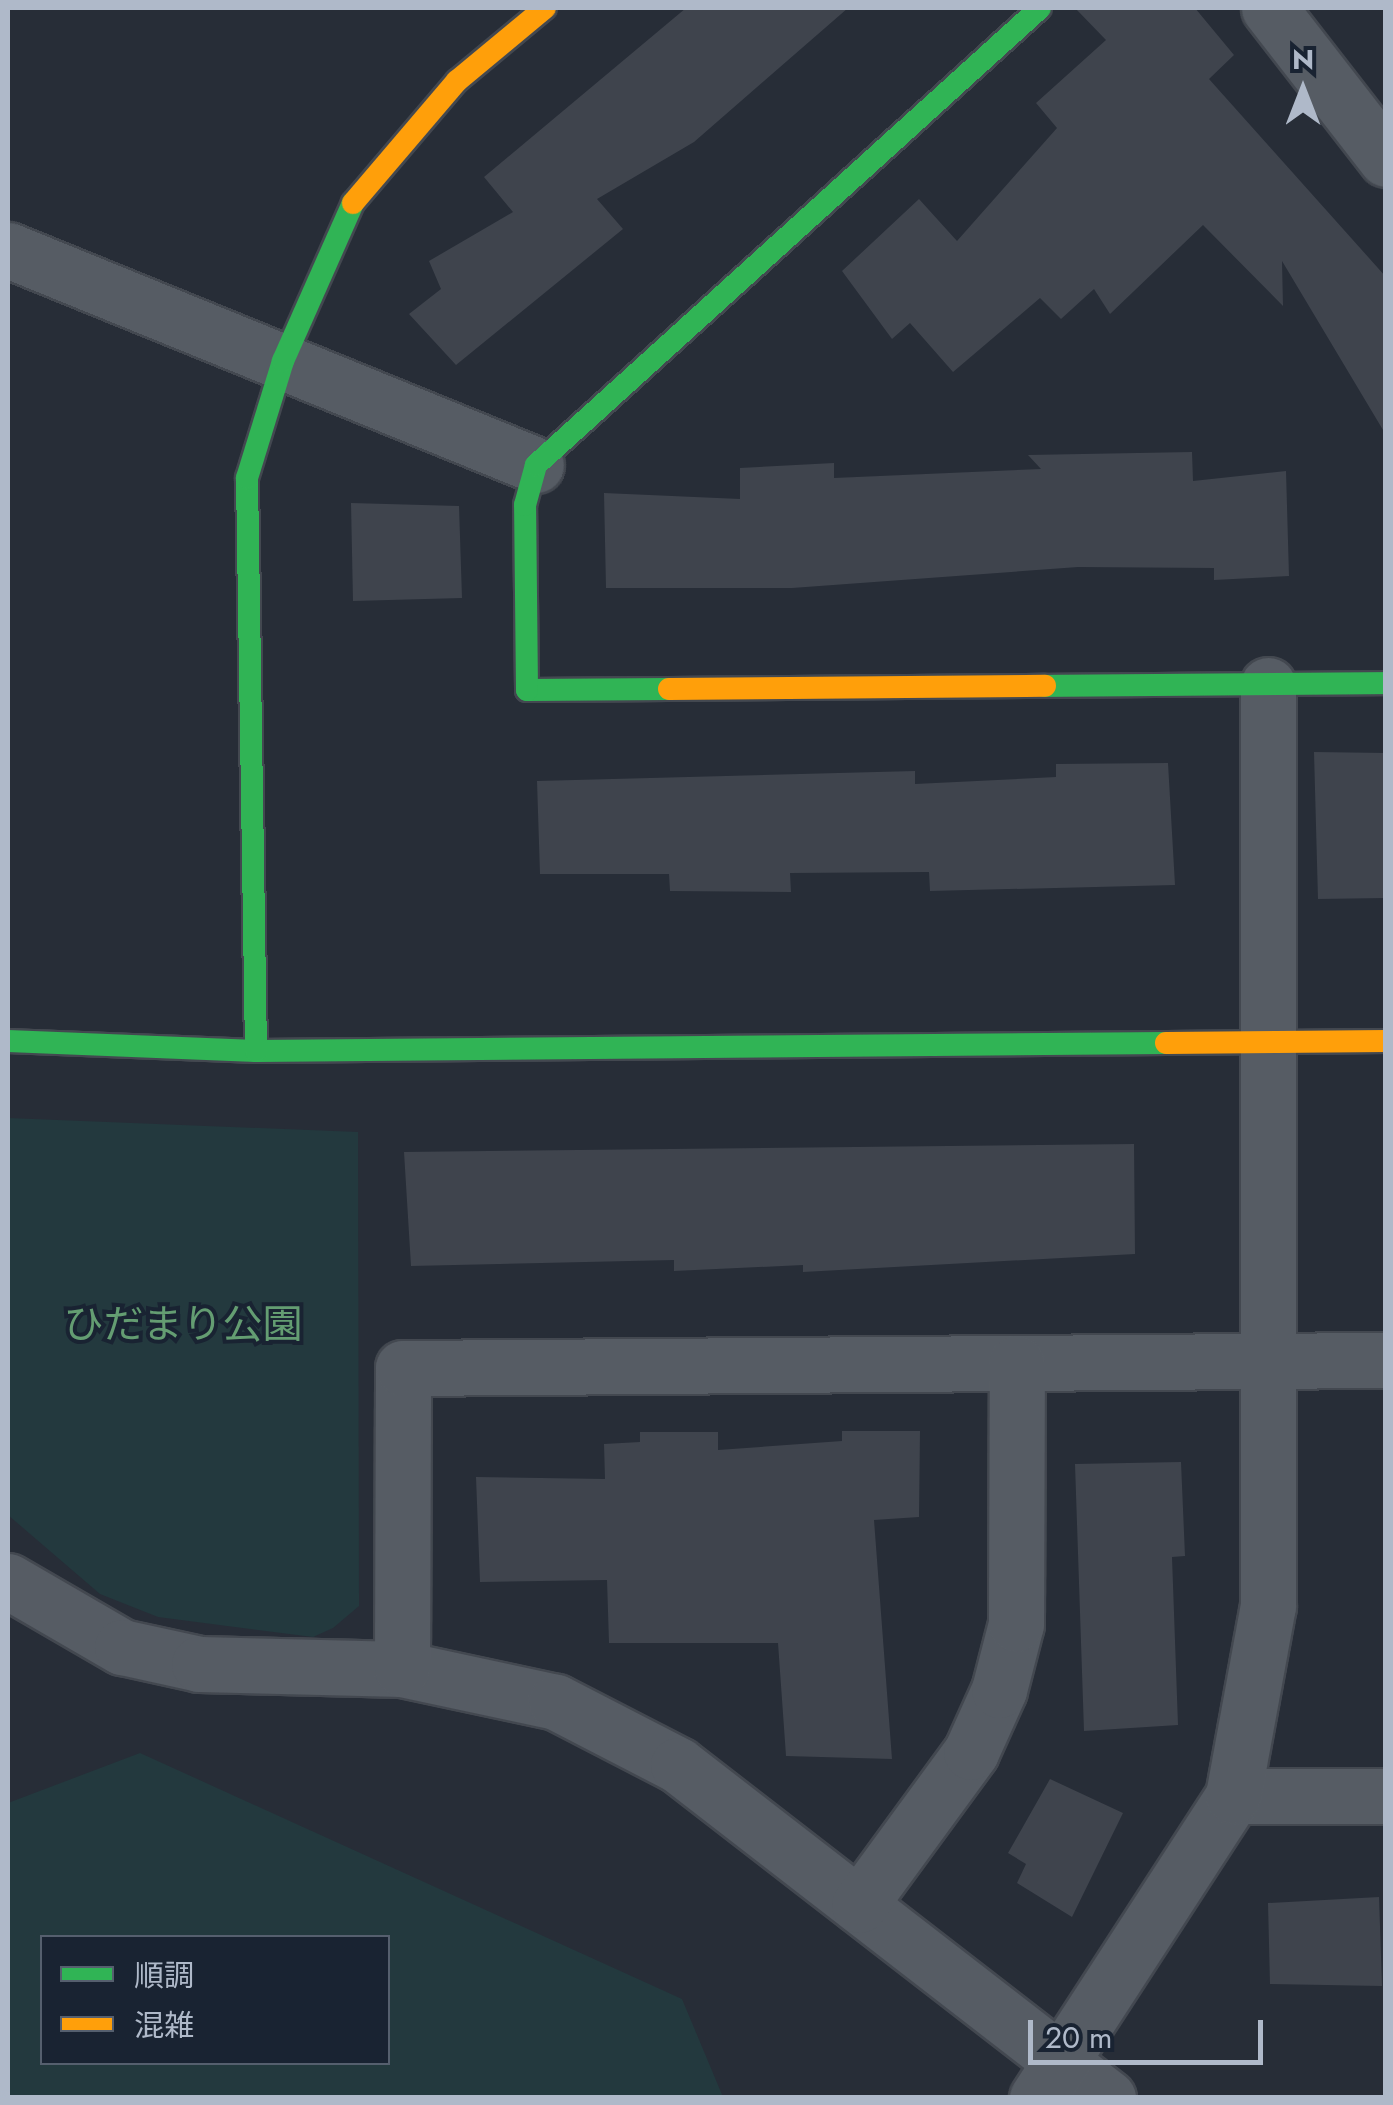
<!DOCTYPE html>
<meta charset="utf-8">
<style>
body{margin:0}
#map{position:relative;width:1393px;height:2105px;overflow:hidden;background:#272d37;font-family:Jost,"Noto Sans JP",sans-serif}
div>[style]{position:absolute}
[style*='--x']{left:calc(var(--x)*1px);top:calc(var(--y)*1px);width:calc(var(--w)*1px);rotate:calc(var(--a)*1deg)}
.green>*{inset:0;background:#23393e}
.building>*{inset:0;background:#3f444d}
.roads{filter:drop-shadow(2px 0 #434850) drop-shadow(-2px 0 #434850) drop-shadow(0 2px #434850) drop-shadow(0 -2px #434850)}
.street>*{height:55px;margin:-27.5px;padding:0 27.5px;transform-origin:27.5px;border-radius:27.5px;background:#565c64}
.fast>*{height:22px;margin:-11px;padding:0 11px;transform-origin:11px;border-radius:11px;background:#30b455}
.slow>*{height:22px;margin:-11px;padding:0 11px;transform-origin:11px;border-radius:11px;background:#ff9f0a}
span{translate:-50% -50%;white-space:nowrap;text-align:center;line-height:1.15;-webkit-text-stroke:8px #192332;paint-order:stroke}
.park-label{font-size:40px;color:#649d72}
.frame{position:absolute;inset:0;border:10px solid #afb9c9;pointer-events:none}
.legend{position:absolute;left:40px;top:1935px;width:350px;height:130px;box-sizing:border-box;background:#192332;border:2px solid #555f6e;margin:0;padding:12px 18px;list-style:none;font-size:30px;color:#afb9c9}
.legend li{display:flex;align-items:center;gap:20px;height:50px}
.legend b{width:50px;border:2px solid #555f6e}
.north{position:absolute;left:1253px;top:40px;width:100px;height:100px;-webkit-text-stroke:8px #192332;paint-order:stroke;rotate:0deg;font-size:28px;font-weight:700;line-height:40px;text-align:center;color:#afb9c9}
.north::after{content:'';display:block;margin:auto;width:35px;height:45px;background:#afb9c9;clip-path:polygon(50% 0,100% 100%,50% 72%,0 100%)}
.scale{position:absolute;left:1028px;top:2020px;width:235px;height:45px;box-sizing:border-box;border:5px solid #afb9c9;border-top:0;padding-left:12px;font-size:30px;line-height:35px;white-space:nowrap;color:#afb9c9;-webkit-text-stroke:8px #192332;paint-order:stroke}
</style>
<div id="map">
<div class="green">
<div style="clip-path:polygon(8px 1118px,358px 1132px,359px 1606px,333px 1628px,313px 1637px,158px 1617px,100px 1594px,8px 1515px)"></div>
<div style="clip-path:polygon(evenodd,140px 1753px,682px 1999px,723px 2097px,8px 2097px,8px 1803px,140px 1753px,42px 1938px,388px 1938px,388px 2062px,42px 2062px,42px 1938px)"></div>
</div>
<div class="building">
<div style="clip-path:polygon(686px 8px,848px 8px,694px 142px,597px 199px,623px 229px,456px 365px,409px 314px,441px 289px,429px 261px,513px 212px,484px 177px)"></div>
<div style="clip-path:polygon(1075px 8px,1195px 8px,1234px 55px,1209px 79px,1386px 277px,1386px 435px,1282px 261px,1283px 306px,1203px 225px,1110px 314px,1094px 289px,1061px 319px,1040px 298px,953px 372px,910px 323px,892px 339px,842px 271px,919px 199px,957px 241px,1057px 128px,1036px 103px,1106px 40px)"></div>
<div style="clip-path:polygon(1192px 452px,1193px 481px,1286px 471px,1289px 576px,1214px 580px,1214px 568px,1078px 567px,792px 588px,606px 588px,604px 493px,740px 499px,740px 468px,834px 463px,834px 478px,1041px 469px,1028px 455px)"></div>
<div style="clip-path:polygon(351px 503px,459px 506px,462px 598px,353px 601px)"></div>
<div style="clip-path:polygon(1314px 752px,1386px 753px,1386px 898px,1318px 899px)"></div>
<div style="clip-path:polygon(1168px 763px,1175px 885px,930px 891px,929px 872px,790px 873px,791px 892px,670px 891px,669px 874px,540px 874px,537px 781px,915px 771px,915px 784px,1056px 777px,1056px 764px)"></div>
<div style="clip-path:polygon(1134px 1144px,1135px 1254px,803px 1272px,803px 1265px,674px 1271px,674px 1260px,411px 1266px,404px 1152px)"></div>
<div style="clip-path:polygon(842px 1431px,920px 1431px,919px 1517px,874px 1520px,892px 1759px,786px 1756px,778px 1643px,609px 1643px,607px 1580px,480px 1582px,476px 1477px,605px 1479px,604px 1444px,640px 1442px,640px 1432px,718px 1432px,718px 1450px,842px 1441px)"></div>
<div style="clip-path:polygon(1181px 1462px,1185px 1556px,1172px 1557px,1178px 1725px,1084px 1731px,1075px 1464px)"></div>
<div style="clip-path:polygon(1050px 1779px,1123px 1813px,1072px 1917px,1017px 1883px,1026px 1864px,1008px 1853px)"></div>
<div style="clip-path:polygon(1379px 1897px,1382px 1986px,1270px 1984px,1268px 1903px)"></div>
</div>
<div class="roads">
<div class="street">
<div style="--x:1269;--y:8;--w:191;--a:52.2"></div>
<div style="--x:8;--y:250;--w:570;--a:22.16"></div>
<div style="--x:8;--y:1581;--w:132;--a:30.1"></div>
<div style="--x:122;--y:1647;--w:79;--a:12.4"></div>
<div style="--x:199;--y:1664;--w:203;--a:1.4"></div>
<div style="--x:402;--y:1669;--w:157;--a:12.1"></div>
<div style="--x:556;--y:1702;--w:137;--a:27.3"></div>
<div style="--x:678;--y:1765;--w:544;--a:37.75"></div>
<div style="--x:402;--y:1669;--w:301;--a:-89.8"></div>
<div style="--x:403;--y:1368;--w:983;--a:-0.47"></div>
<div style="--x:1233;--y:1796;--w:153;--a:0"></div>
<div style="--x:859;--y:1905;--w:190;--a:-53.8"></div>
<div style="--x:971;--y:1752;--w:68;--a:-65.7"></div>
<div style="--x:999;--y:1690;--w:68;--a:-75.6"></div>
<div style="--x:1016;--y:1624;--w:261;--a:-89.8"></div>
<div style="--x:1037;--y:2098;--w:360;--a:-57"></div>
<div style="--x:1233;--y:1796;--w:193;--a:-79.6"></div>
<div style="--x:1268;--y:1606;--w:921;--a:-90"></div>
</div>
<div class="fast">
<div style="--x:1045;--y:686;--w:341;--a:-0.5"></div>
<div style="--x:669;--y:689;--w:142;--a:179.6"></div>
<div style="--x:527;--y:690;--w:185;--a:-90.6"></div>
<div style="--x:525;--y:505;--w:41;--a:-74.6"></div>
<div style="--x:536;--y:465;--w:680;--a:-42.2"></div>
<div style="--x:8;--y:1041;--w:248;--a:2.3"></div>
<div style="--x:256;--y:1051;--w:910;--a:-0.5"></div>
<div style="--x:256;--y:1051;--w:573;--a:-90.9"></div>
<div style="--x:247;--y:478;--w:122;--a:-72.9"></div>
<div style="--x:283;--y:361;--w:173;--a:-66.1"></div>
</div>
<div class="slow">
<div style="--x:353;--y:203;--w:160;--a:-49.6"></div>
<div style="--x:457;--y:81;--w:114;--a:-39.7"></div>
<div style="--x:669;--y:689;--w:376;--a:-0.5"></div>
<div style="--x:1166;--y:1043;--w:220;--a:-0.5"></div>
</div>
</div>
<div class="park-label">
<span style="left:183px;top:1324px">ひだまり公園</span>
</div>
<div class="frame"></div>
<ul class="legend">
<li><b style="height:12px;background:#30b455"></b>順調</li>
<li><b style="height:12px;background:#ff9f0a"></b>混雑</li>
</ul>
<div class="north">N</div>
<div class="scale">20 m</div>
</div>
